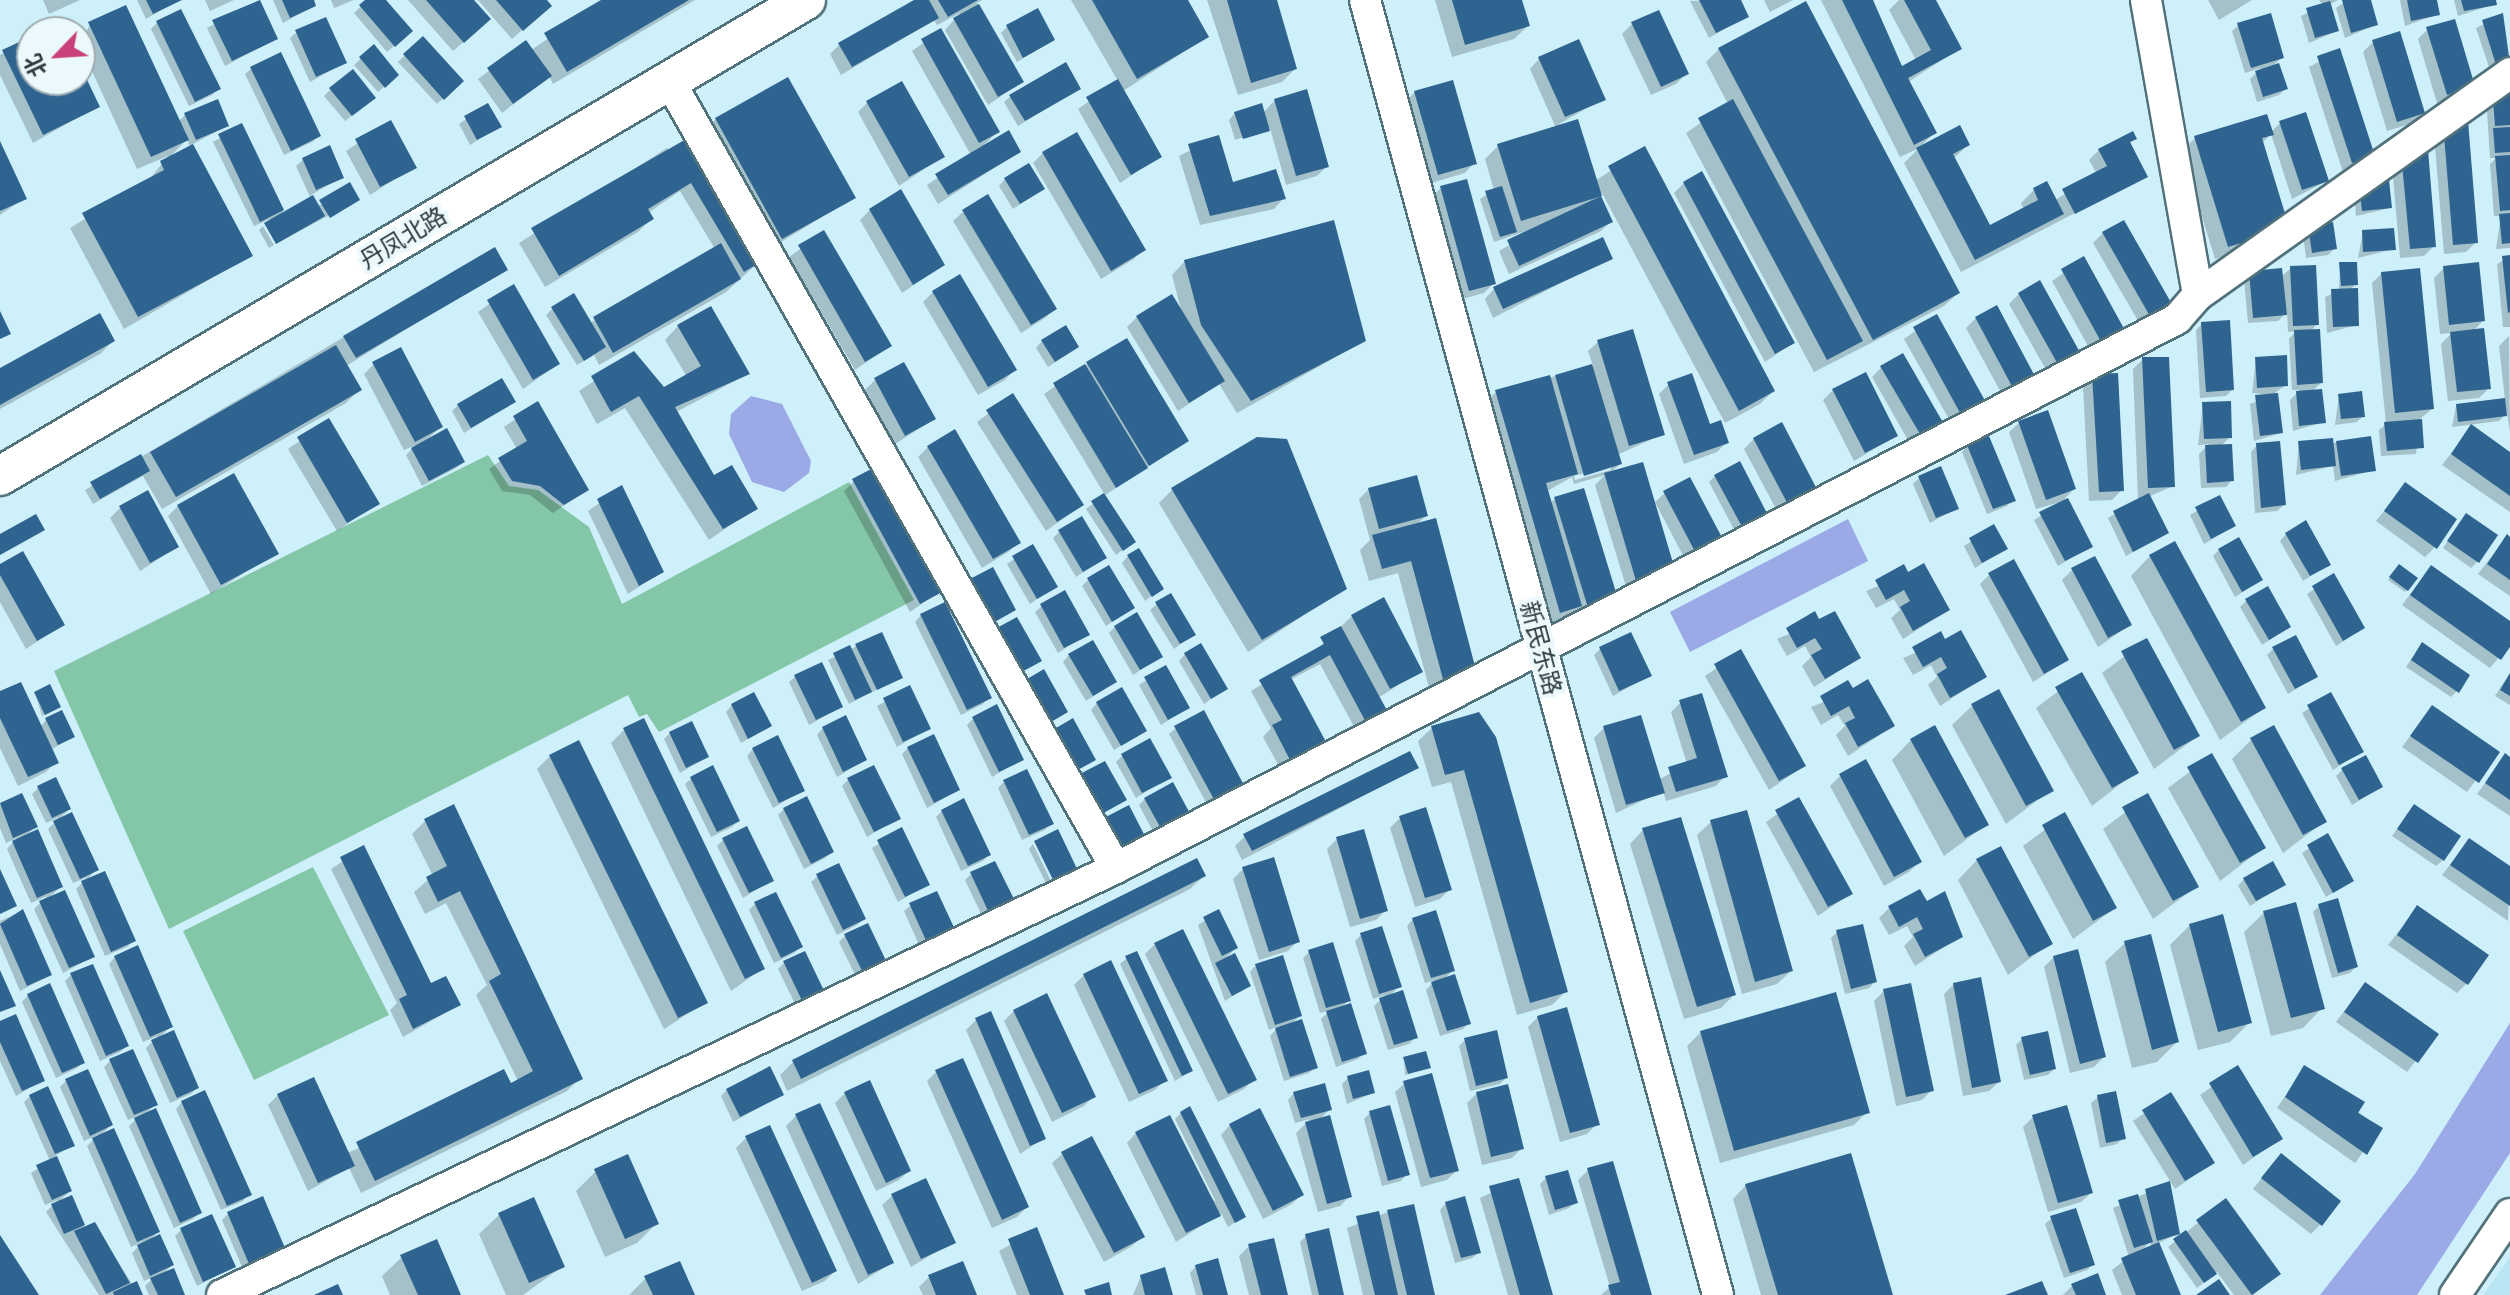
<!DOCTYPE html>
<meta charset="utf-8">
<style>
body{margin:0}
#map{position:relative;width:2510px;height:1295px;overflow:hidden;background:#cdf0fb;font-family:Arial,"Noto Sans SC",sans-serif}
div>[style]{position:absolute}
[style*='--x']{left:calc(var(--x)*1px);top:calc(var(--y)*1px);width:calc(var(--w)*1px);rotate:calc(var(--a)*1deg)}
.built>*{inset:0;background:#bae6f4}
.green>*{inset:0;background:#84c7a8}
.water>*{inset:0;background:#9ba9e6}
.shadow>*{inset:0;background:#0003}
.building>*{inset:0;background:#2f6490}
.roads{filter:drop-shadow(2px 0 #51717b) drop-shadow(-2px 0 #51717b) drop-shadow(0 2px #51717b) drop-shadow(0 -2px #51717b)}
.minor>*{height:30px;margin:-15px;padding:0 15px;transform-origin:15px;border-radius:15px;background:#fff}
.major>*{height:38px;margin:-19px;padding:0 19px;transform-origin:19px;border-radius:19px;background:#fff}
span{translate:-50% -50%;white-space:nowrap;text-align:center;line-height:1.15;-webkit-text-stroke:8px #ebf9fd;paint-order:stroke}
.street-label{font-size:24px;color:#2c3a3e}
.north{position:absolute;left:16px;top:16px;width:80px;height:80px;box-sizing:border-box;background:#ebf9fd;border:2px solid #9fadb1;border-radius:50%;rotate:245deg;font-size:22px;font-weight:700;line-height:32px;text-align:center;color:#2c3a3e}
.north::after{content:'';display:block;margin:auto;width:28px;height:36px;background:#c9407c;clip-path:polygon(50% 0,100% 100%,50% 72%,0 100%)}
</style>
<div id="map">
<div class="built">
<div style="clip-path:polygon(2510px 1257px,2510px 1295px,2483px 1295px)"></div>
</div>
<div class="green">
<div style="clip-path:polygon(488px 455px,509px 486px,538px 490px,589px 527px,622px 604px,849px 482px,914px 600px,659px 732px,647px 714px,639px 717px,628px 695px,169px 929px,54px 671px)"></div>
<div style="clip-path:polygon(313px 867px,389px 1015px,254px 1080px,183px 931px)"></div>
</div>
<div class="water">
<div style="clip-path:polygon(751px 396px,782px 404px,811px 461px,809px 473px,784px 492px,752px 482px,729px 434px,731px 414px)"></div>
<div style="clip-path:polygon(1848px 519px,1868px 561px,1690px 652px,1670px 612px)"></div>
<div style="clip-path:polygon(2510px 1023px,2510px 1153px,2417px 1295px,2320px 1295px,2415px 1174px)"></div>
</div>
<div class="shadow">
<div style="clip-path:polygon(43px 0,80px 0,49px 14px)"></div>
<div style="clip-path:polygon(137px 0,178px 0,146px 19px)"></div>
<div style="clip-path:polygon(205px 0,234px 0,210px 11px)"></div>
<div style="clip-path:polygon(273px 0,312px 0,314px 6px,283px 23px)"></div>
<div style="clip-path:polygon(331px 0,354px 0,334px 8px)"></div>
<div style="clip-path:polygon(368px 0,383px 0,404px 37px,387px 52px,354px 13px)"></div>
<div style="clip-path:polygon(408px 0,471px 0,479px 29px,453px 51px)"></div>
<div style="clip-path:polygon(478px 0,544px 0,539px 15px,512px 39px)"></div>
<div style="clip-path:polygon(605px 0,695px 0,553px 84px,549px 76px,502px 113px,478px 79px,526px 43px,531px 50px)"></div>
<div style="clip-path:polygon(918px 0,982px 0,977px 3px,1022px 82px,988px 105px,945px 30px,960px 13px,937px 25px,934px 20px,841px 75px,830px 54px,839px 45px)"></div>
<div style="clip-path:polygon(1071px 0,1185px 0,1207px 37px,1123px 91px,1160px 156px,1120px 183px,1078px 109px,1118px 81px)"></div>
<div style="clip-path:polygon(1207px 0,1275px 0,1295px 69px,1282px 82px,1238px 95px)"></div>
<div style="clip-path:polygon(1435px 0,1520px 0,1528px 26px,1514px 39px,1452px 57px)"></div>
<div style="clip-path:polygon(1739px 0,1747px 16px,1709px 38px,1690px 1px)"></div>
<div style="clip-path:polygon(1764px 0,1793px 0,1770px 12px)"></div>
<div style="clip-path:polygon(1821px 0,1870px 0,1901px 69px,1916px 60px,1889px 10px,1899px 0,1933px 0,1959px 49px,1908px 82px,1935px 132px,1920px 147px,1968px 145px,1953px 159px,1989px 228px,2024px 210px,2021px 203px,2034px 190px,2055px 200px,2097px 174px,2089px 160px,2099px 150px,2135px 138px,2129px 144px,2145px 177px,1961px 272px,1904px 163px,1919px 148px,1900px 157px)"></div>
<div style="clip-path:polygon(2208px 0,2252px 0,2219px 20px)"></div>
<div style="clip-path:polygon(2319px 0,2338px 0,2329px 5px,2337px 31px,2309px 43px,2301px 16px,2323px 5px)"></div>
<div style="clip-path:polygon(2348px 0,2368px 0,2375px 25px,2345px 38px,2336px 8px)"></div>
<div style="clip-path:polygon(2400px 0,2435px 0,2438px 14px,2405px 26px)"></div>
<div style="clip-path:polygon(2454px 0,2494px 0,2495px 4px,2458px 16px)"></div>
<div style="clip-path:polygon(258px 1px,276px 39px,225px 66px,207px 28px)"></div>
<div style="clip-path:polygon(2502px 15px,2510px 67px,2491px 73px,2476px 28px)"></div>
<div style="clip-path:polygon(157px 23px,218px 89px,212px 95px,189px 106px,151px 29px)"></div>
<div style="clip-path:polygon(evenodd,90px 24px,178px 122px,185px 115px,227px 126px,191px 145px,250px 256px,124px 329px,70px 228px,149px 180px,168px 156px,137px 169px,80px 45px,90px 24px,187px 139px,190px 147px,169px 158px,187px 139px)"></div>
<div style="clip-path:polygon(1632px 24px,1686px 74px,1676px 84px,1651px 95px,1622px 34px)"></div>
<div style="clip-path:polygon(2239px 25px,2282px 57px,2271px 68px,2285px 89px,2279px 95px,2257px 102px,2250px 79px,2261px 68px,2245px 73px,2232px 31px)"></div>
<div style="clip-path:polygon(1007px 27px,1053px 40px,1017px 62px,1001px 33px)"></div>
<div style="clip-path:polygon(2428px 29px,2463px 96px,2437px 103px,2418px 39px)"></div>
<div style="clip-path:polygon(940px 31px,997px 132px,982px 147px,1019px 152px,938px 204px,927px 185px,971px 155px,912px 51px)"></div>
<div style="clip-path:polygon(297px 32px,344px 63px,310px 82px,290px 38px)"></div>
<div style="clip-path:polygon(32px 38px,32px 80px,80px 80px,80px 69px,98px 106px,33px 143px,0 75px,0 55px)"></div>
<div style="clip-path:polygon(423px 38px,462px 81px,437px 104px,398px 62px)"></div>
<div style="clip-path:polygon(2373px 42px,2423px 113px,2413px 123px,2387px 131px,2363px 52px)"></div>
<div style="clip-path:polygon(374px 47px,397px 75px,378px 92px,354px 65px)"></div>
<div style="clip-path:polygon(1719px 49px,1958px 293px,1944px 306px,1814px 372px,1686px 133px,1728px 104px,1706px 62px)"></div>
<div style="clip-path:polygon(2339px 51px,2363px 165px,2343px 172px,2309px 67px)"></div>
<div style="clip-path:polygon(1539px 59px,1603px 99px,1559px 124px,1595px 181px,1644px 149px,1773px 391px,1760px 404px,1725px 423px,1602px 193px,1593px 202px,1611px 221px,1601px 231px,1509px 274px,1499px 251px,1549px 223px,1494px 242px,1480px 199px,1494px 190px,1485px 159px,1498px 146px,1556px 128px,1530px 69px)"></div>
<div style="clip-path:polygon(252px 68px,319px 136px,312px 142px,284px 155px,245px 74px)"></div>
<div style="clip-path:polygon(2510px 88px,2510px 248px,2496px 249px,2501px 216px,2494px 216px,2490px 164px,2496px 158px,2490px 158px,2486px 96px)"></div>
<div style="clip-path:polygon(331px 89px,367px 104px,345px 121px,324px 96px)"></div>
<div style="clip-path:polygon(1078px 89px,1018px 126px,1004px 102px,1011px 96px)"></div>
<div style="clip-path:polygon(1415px 92px,1474px 163px,1465px 173px,1428px 184px,1405px 102px)"></div>
<div style="clip-path:polygon(1275px 100px,1327px 166px,1317px 176px,1286px 185px,1270px 128px,1235px 140px,1229px 120px,1235px 113px,1263px 113px)"></div>
<div style="clip-path:polygon(868px 102px,942px 157px,899px 186px,858px 112px)"></div>
<div style="clip-path:polygon(487px 105px,499px 126px,470px 145px,459px 124px)"></div>
<div style="clip-path:polygon(716px 119px,853px 198px,768px 250px,702px 132px)"></div>
<div style="clip-path:polygon(390px 122px,414px 167px,370px 195px,346px 151px)"></div>
<div style="clip-path:polygon(2280px 123px,2327px 181px,2292px 199px,2271px 134px,2262px 143px,2265px 244px,2215px 259px,2182px 151px,2195px 138px,2271px 132px)"></div>
<div style="clip-path:polygon(2444px 125px,2476px 242px,2466px 252px,2444px 254px,2434px 135px)"></div>
<div style="clip-path:polygon(241px 126px,284px 214px,311px 199px,296px 166px,303px 160px,342px 177px,311px 195px,317px 205px,357px 200px,278px 243px,270px 219px,254px 226px,213px 142px)"></div>
<div style="clip-path:polygon(1217px 137px,1232px 185px,1283px 199px,1274px 209px,1200px 225px,1179px 156px)"></div>
<div style="clip-path:polygon(0 146px,24px 198px,0 215px)"></div>
<div style="clip-path:polygon(667px 148px,760px 261px,726px 292px,599px 365px,594px 355px,577px 365px,546px 315px,552px 309px,590px 323px,715px 249px,680px 191px,648px 213px,651px 219px,638px 232px,545px 287px,519px 243px)"></div>
<div style="clip-path:polygon(1043px 153px,1143px 250px,1134px 259px,1101px 279px,1033px 163px)"></div>
<div style="clip-path:polygon(2402px 154px,2434px 246px,2424px 256px,2400px 258px,2392px 164px)"></div>
<div style="clip-path:polygon(1005px 179px,1042px 189px,1013px 209px,999px 186px)"></div>
<div style="clip-path:polygon(1684px 183px,1793px 343px,1765px 362px,1674px 193px)"></div>
<div style="clip-path:polygon(1441px 188px,1494px 283px,1484px 293px,1459px 300px,1431px 198px)"></div>
<div style="clip-path:polygon(2354px 191px,2390px 208px,2356px 216px)"></div>
<div style="clip-path:polygon(870px 210px,943px 265px,902px 293px,860px 220px)"></div>
<div style="clip-path:polygon(963px 212px,1055px 309px,1045px 318px,1021px 333px,953px 221px)"></div>
<div style="clip-path:polygon(263px 226px,274px 245px,269px 248px,259px 230px)"></div>
<div style="clip-path:polygon(2309px 227px,2335px 248px,2328px 255px,2306px 258px,2303px 234px)"></div>
<div style="clip-path:polygon(824px 232px,890px 346px,855px 370px,789px 257px)"></div>
<div style="clip-path:polygon(2363px 232px,2394px 249px,2358px 258px)"></div>
<div style="clip-path:polygon(2103px 233px,2160px 315px,2141px 326px,2093px 243px)"></div>
<div style="clip-path:polygon(2510px 257px,2510px 327px,2503px 327px,2497px 264px)"></div>
<div style="clip-path:polygon(1610px 258px,1493px 318px,1485px 299px,1494px 289px)"></div>
<div style="clip-path:polygon(2084px 259px,2115px 343px,2093px 355px,2052px 281px)"></div>
<div style="clip-path:polygon(1185px 261px,1364px 341px,1237px 413px,1219px 384px,1178px 411px,1127px 327px,1137px 317px,1181px 310px,1172px 275px)"></div>
<div style="clip-path:polygon(2340px 264px,2356px 284px,2350px 290px,2357px 325px,2327px 333px,2325px 297px,2339px 291px)"></div>
<div style="clip-path:polygon(2291px 268px,2317px 324px,2310px 332px,2321px 383px,2311px 392px,2324px 422px,2293px 431px,2290px 400px,2300px 390px,2292px 390px,2289px 339px,2296px 331px,2288px 332px,2287px 312px,2278px 321px,2248px 323px,2244px 279px,2250px 273px,2281px 277px)"></div>
<div style="clip-path:polygon(2444px 268px,2483px 321px,2472px 332px,2489px 388px,2479px 398px,2448px 401px,2441px 344px,2452px 333px,2440px 334px,2434px 278px)"></div>
<div style="clip-path:polygon(505px 269px,346px 366px,359px 390px,346px 403px,162px 509px,143px 476px,93px 504px,85px 490px,344px 337px)"></div>
<div style="clip-path:polygon(2382px 273px,2432px 409px,2420px 419px,2416px 454px,2381px 456px,2379px 430px,2386px 424px,2372px 283px)"></div>
<div style="clip-path:polygon(513px 287px,558px 364px,523px 389px,478px 312px)"></div>
<div style="clip-path:polygon(933px 292px,1014px 370px,1005px 380px,978px 395px,923px 302px)"></div>
<div style="clip-path:polygon(2019px 294px,2080px 355px,2050px 377px,2009px 304px)"></div>
<div style="clip-path:polygon(1936px 316px,1986px 406px,1954px 428px,1904px 339px)"></div>
<div style="clip-path:polygon(1976px 318px,2035px 379px,2005px 400px,1966px 328px)"></div>
<div style="clip-path:polygon(2202px 324px,2232px 390px,2226px 396px,2200px 398px,2196px 330px)"></div>
<div style="clip-path:polygon(678px 326px,748px 374px,676px 412px,714px 478px,755px 508px,709px 540px,625px 408px,597px 424px,579px 391px,634px 354px,663px 390px,687px 377px,665px 340px)"></div>
<div style="clip-path:polygon(2509px 336px,2510px 432px,2507px 413px,2499px 421px,2452px 427px,2456px 406px,2505px 400px,2499px 346px)"></div>
<div style="clip-path:polygon(113px 341px,100px 354px,0 409px,0 370px)"></div>
<div style="clip-path:polygon(1042px 341px,1077px 347px,1048px 367px,1036px 348px)"></div>
<div style="clip-path:polygon(evenodd,1598px 342px,1663px 434px,1617px 455px,1620px 464px,1610px 473px,1674px 572px,1628px 593px,1595px 485px,1605px 475px,1574px 484px,1572px 477px,1547px 491px,1550px 503px,1555px 499px,1617px 601px,1547px 625px,1483px 405px,1496px 392px,1593px 366px,1588px 351px,1598px 342px,1611px 466px,1611px 470px,1575px 480px,1574px 476px,1611px 466px)"></div>
<div style="clip-path:polygon(2143px 359px,2173px 486px,2148px 497px,2167px 533px,2126px 556px,2108px 518px,2138px 500px,2133px 369px)"></div>
<div style="clip-path:polygon(2256px 359px,2286px 385px,2276px 392px,2281px 433px,2254px 441px,2250px 404px,2273px 395px,2252px 393px)"></div>
<div style="clip-path:polygon(374px 364px,441px 426px,427px 440px,463px 462px,456px 468px,422px 486px,406px 455px,416px 445px,404px 450px,364px 374px)"></div>
<div style="clip-path:polygon(1087px 364px,1187px 441px,1104px 496px,1133px 542px,1116px 555px,1086px 509px,1105px 495px,1044px 394px)"></div>
<div style="clip-path:polygon(1882px 367px,1943px 426px,1912px 447px,1872px 377px)"></div>
<div style="clip-path:polygon(2093px 376px,2122px 490px,2112px 500px,2089px 501px,2083px 386px)"></div>
<div style="clip-path:polygon(875px 380px,934px 419px,895px 444px,865px 390px)"></div>
<div style="clip-path:polygon(1669px 384px,1727px 442px,1717px 452px,1684px 464px,1659px 394px)"></div>
<div style="clip-path:polygon(1833px 390px,1896px 436px,1854px 461px,1823px 400px)"></div>
<div style="clip-path:polygon(2339px 395px,2363px 416px,2357px 422px,2335px 425px)"></div>
<div style="clip-path:polygon(1012px 396px,1082px 505px,1046px 531px,977px 422px)"></div>
<div style="clip-path:polygon(514px 402px,464px 433px,452px 411px,458px 405px)"></div>
<div style="clip-path:polygon(537px 404px,586px 490px,553px 513px,530px 495px,502px 491px,489px 469px,517px 449px,504px 427px)"></div>
<div style="clip-path:polygon(2203px 404px,2230px 437px,2221px 446px,2232px 480px,2226px 487px,2201px 488px,2199px 454px,2209px 444px,2198px 445px)"></div>
<div style="clip-path:polygon(329px 421px,378px 503px,337px 531px,288px 449px)"></div>
<div style="clip-path:polygon(2019px 423px,2074px 489px,2065px 498px,2090px 547px,2058px 566px,2034px 520px,2065px 501px,2036px 509px,2009px 432px)"></div>
<div style="clip-path:polygon(2472px 427px,2510px 454px,2510px 512px,2442px 465px)"></div>
<div style="clip-path:polygon(1754px 439px,1819px 496px,1782px 520px,1744px 449px)"></div>
<div style="clip-path:polygon(2299px 443px,2337px 443px,2374px 470px,2335px 481px,2333px 466px,2296px 475px)"></div>
<div style="clip-path:polygon(2257px 445px,2284px 505px,2277px 511px,2255px 513px,2251px 452px)"></div>
<div style="clip-path:polygon(1968px 446px,2013px 500px,2007px 506px,1987px 514px,1962px 452px)"></div>
<div style="clip-path:polygon(928px 447px,1018px 543px,1008px 552px,982px 568px,918px 457px)"></div>
<div style="clip-path:polygon(1715px 476px,1769px 520px,1739px 539px,1709px 482px)"></div>
<div style="clip-path:polygon(1919px 478px,1957px 508px,1930px 523px,1913px 484px)"></div>
<div style="clip-path:polygon(854px 481px,942px 590px,910px 612px,844px 491px)"></div>
<div style="clip-path:polygon(2405px 485px,2435px 547px,2425px 557px,2376px 521px)"></div>
<div style="clip-path:polygon(621px 488px,661px 572px,628px 594px,588px 511px)"></div>
<div style="clip-path:polygon(1369px 489px,1426px 516px,1416px 525px,1474px 670px,1430px 691px,1398px 573px,1369px 581px,1360px 550px,1370px 540px,1359px 499px)"></div>
<div style="clip-path:polygon(1172px 490px,1345px 588px,1248px 652px,1159px 503px)"></div>
<div style="clip-path:polygon(1665px 493px,1723px 544px,1689px 567px,1655px 502px)"></div>
<div style="clip-path:polygon(2219px 497px,2234px 526px,2204px 544px,2190px 515px)"></div>
<div style="clip-path:polygon(178px 506px,276px 553px,211px 594px,168px 516px)"></div>
<div style="clip-path:polygon(120px 508px,177px 547px,140px 571px,110px 518px)"></div>
<div style="clip-path:polygon(2461px 522px,2477px 562px,2471px 568px,2443px 548px)"></div>
<div style="clip-path:polygon(1993px 527px,2005px 549px,1975px 568px,1964px 546px)"></div>
<div style="clip-path:polygon(1059px 532px,1105px 557px,1076px 577px,1053px 538px)"></div>
<div style="clip-path:polygon(2286px 534px,2329px 564px,2303px 581px,2280px 541px)"></div>
<div style="clip-path:polygon(2507px 537px,2510px 539px,2510px 596px,2478px 574px)"></div>
<div style="clip-path:polygon(1032px 547px,1056px 586px,1030px 604px,1007px 564px)"></div>
<div style="clip-path:polygon(2219px 550px,2261px 580px,2235px 597px,2213px 556px)"></div>
<div style="clip-path:polygon(1128px 556px,1161px 589px,1145px 601px,1122px 563px)"></div>
<div style="clip-path:polygon(2150px 556px,2264px 708px,2220px 740px,2131px 576px)"></div>
<div style="clip-path:polygon(0 566px,62px 625px,26px 649px,0 602px)"></div>
<div style="clip-path:polygon(2431px 567px,2510px 623px,2510px 644px,2490px 668px,2402px 605px)"></div>
<div style="clip-path:polygon(2396px 569px,2407px 590px,2405px 592px,2388px 580px)"></div>
<div style="clip-path:polygon(2072px 570px,2130px 625px,2098px 647px,2062px 580px)"></div>
<div style="clip-path:polygon(1907px 574px,1948px 610px,1903px 639px,1891px 618px,1900px 610px,1894px 599px,1876px 608px,1866px 591px)"></div>
<div style="clip-path:polygon(1990px 574px,2067px 660px,2033px 682px,1980px 584px)"></div>
<div style="clip-path:polygon(2334px 576px,2363px 628px,2336px 646px,2307px 594px)"></div>
<div style="clip-path:polygon(1088px 580px,1132px 608px,1106px 626px,1082px 586px)"></div>
<div style="clip-path:polygon(2246px 601px,2289px 627px,2262px 645px,2240px 607px)"></div>
<div style="clip-path:polygon(1157px 604px,1193px 634px,1174px 649px,1150px 610px)"></div>
<div style="clip-path:polygon(1042px 606px,1087px 634px,1058px 653px,1035px 612px)"></div>
<div style="clip-path:polygon(921px 615px,989px 697px,983px 704px,961px 715px,915px 622px)"></div>
<div style="clip-path:polygon(1352px 616px,1420px 671px,1378px 698px,1386px 714px,1358px 734px,1320px 664px,1290px 680px,1323px 740px,1280px 768px,1263px 737px,1271px 728px,1251px 691px,1314px 652px)"></div>
<div style="clip-path:polygon(1818px 622px,1859px 658px,1814px 687px,1802px 666px,1811px 657px,1805px 646px,1787px 656px,1777px 639px)"></div>
<div style="clip-path:polygon(1115px 627px,1160px 657px,1133px 675px,1109px 633px)"></div>
<div style="clip-path:polygon(2146px 640px,2198px 736px,2154px 769px,2102px 673px)"></div>
<div style="clip-path:polygon(1944px 641px,1985px 677px,1940px 706px,1928px 685px,1937px 677px,1931px 665px,1913px 675px,1903px 658px)"></div>
<div style="clip-path:polygon(857px 646px,901px 677px,849px 704px,828px 660px)"></div>
<div style="clip-path:polygon(1600px 649px,1649px 676px,1613px 696px,1594px 655px)"></div>
<div style="clip-path:polygon(2273px 649px,2316px 676px,2288px 694px,2267px 655px)"></div>
<div style="clip-path:polygon(2417px 651px,2457px 691px,2451px 697px,2406px 667px)"></div>
<div style="clip-path:polygon(1740px 652px,1804px 766px,1769px 790px,1705px 676px)"></div>
<div style="clip-path:polygon(1185px 654px,1226px 688px,1204px 704px,1179px 661px)"></div>
<div style="clip-path:polygon(1069px 655px,1115px 682px,1086px 701px,1063px 662px)"></div>
<div style="clip-path:polygon(1166px 667px,1188px 707px,1161px 725px,1139px 685px)"></div>
<div style="clip-path:polygon(2510px 673px,2510px 705px,2495px 696px)"></div>
<div style="clip-path:polygon(2081px 674px,2136px 772px,2092px 806px,2036px 708px)"></div>
<div style="clip-path:polygon(796px 676px,841px 707px,809px 725px,789px 682px)"></div>
<div style="clip-path:polygon(909px 688px,929px 728px,897px 747px,877px 706px)"></div>
<div style="clip-path:polygon(1852px 691px,1893px 726px,1848px 756px,1836px 735px,1845px 726px,1838px 715px,1821px 725px,1811px 707px)"></div>
<div style="clip-path:polygon(35px 693px,56px 709px,42px 716px)"></div>
<div style="clip-path:polygon(0 694px,40px 727px,46px 720px,72px 737px,51px 750px,56px 762px,46px 772px,18px 786px,0 748px)"></div>
<div style="clip-path:polygon(2331px 695px,2362px 751px,2333px 770px,2302px 713px)"></div>
<div style="clip-path:polygon(1681px 702px,1725px 776px,1716px 786px,1666px 801px,1663px 791px,1616px 813px,1594px 738px,1604px 728px,1658px 780px,1687px 764px,1671px 712px)"></div>
<div style="clip-path:polygon(1097px 703px,1145px 731px,1114px 750px,1091px 710px)"></div>
<div style="clip-path:polygon(732px 705px,770px 726px,741px 743px,726px 712px)"></div>
<div style="clip-path:polygon(1972px 706px,2051px 790px,2006px 824px,1952px 725px)"></div>
<div style="clip-path:polygon(2432px 707px,2497px 752px,2467px 792px,2402px 747px)"></div>
<div style="clip-path:polygon(1478px 715px,1566px 991px,1552px 1005px,1517px 1015px,1451px 782px,1432px 787px,1418px 741px,1432px 728px)"></div>
<div style="clip-path:polygon(973px 719px,1022px 759px,992px 777px,967px 725px)"></div>
<div style="clip-path:polygon(823px 728px,865px 760px,837px 777px,817px 735px)"></div>
<div style="clip-path:polygon(1176px 728px,1243px 787px,1209px 808px,1169px 734px)"></div>
<div style="clip-path:polygon(624px 730px,762px 969px,731px 991px,611px 743px)"></div>
<div style="clip-path:polygon(670px 733px,707px 757px,680px 773px,664px 739px)"></div>
<div style="clip-path:polygon(1911px 740px,1987px 824px,1944px 856px,1892px 760px)"></div>
<div style="clip-path:polygon(2251px 740px,2325px 821px,2283px 853px,2232px 759px)"></div>
<div style="clip-path:polygon(908px 748px,958px 790px,927px 808px,902px 754px)"></div>
<div style="clip-path:polygon(753px 749px,802px 791px,773px 808px,747px 756px)"></div>
<div style="clip-path:polygon(550px 756px,706px 1002px,664px 1029px,537px 769px)"></div>
<div style="clip-path:polygon(1122px 756px,1169px 777px,1136px 798px,1116px 762px)"></div>
<div style="clip-path:polygon(2211px 756px,2263px 848px,2220px 881px,2168px 788px)"></div>
<div style="clip-path:polygon(2505px 756px,2510px 759px,2510px 816px,2477px 794px)"></div>
<div style="clip-path:polygon(1416px 768px,1242px 860px,1235px 846px,1245px 836px)"></div>
<div style="clip-path:polygon(2342px 770px,2381px 787px,2352px 805px,2336px 776px)"></div>
<div style="clip-path:polygon(1840px 776px,1919px 862px,1909px 872px,1884px 886px,1830px 786px)"></div>
<div style="clip-path:polygon(692px 778px,738px 821px,732px 827px,711px 837px,685px 784px)"></div>
<div style="clip-path:polygon(848px 780px,898px 818px,867px 837px,842px 786px)"></div>
<div style="clip-path:polygon(1004px 782px,1051px 823px,1045px 830px,1022px 840px,998px 788px)"></div>
<div style="clip-path:polygon(38px 788px,69px 809px,57px 821px,96px 870px,84px 882px,133px 941px,127px 947px,105px 956px,76px 889px,88px 877px,73px 883px,48px 829px,60px 817px,46px 823px,32px 794px)"></div>
<div style="clip-path:polygon(22px 795px,36px 826px,25px 837px,61px 886px,48px 899px,92px 957px,63px 973px,34px 909px,47px 896px,31px 903px,7px 849px,17px 838px,6px 843px,0 828px,0 805px)"></div>
<div style="clip-path:polygon(2147px 796px,2196px 887px,2153px 919px,2103px 829px)"></div>
<div style="clip-path:polygon(1145px 799px,1190px 818px,1157px 839px,1139px 805px)"></div>
<div style="clip-path:polygon(1798px 799px,1850px 894px,1818px 916px,1766px 822px)"></div>
<div style="clip-path:polygon(784px 809px,832px 852px,825px 858px,804px 869px,778px 815px)"></div>
<div style="clip-path:polygon(942px 811px,989px 854px,983px 861px,961px 871px,936px 817px)"></div>
<div style="clip-path:polygon(1746px 812px,1791px 971px,1777px 984px,1742px 994px,1697px 835px,1711px 822px)"></div>
<div style="clip-path:polygon(2408px 813px,2443px 860px,2436px 866px,2392px 836px)"></div>
<div style="clip-path:polygon(2065px 815px,2115px 908px,2073px 939px,2023px 846px)"></div>
<div style="clip-path:polygon(1400px 818px,1450px 889px,1440px 899px,1415px 907px,1390px 828px)"></div>
<div style="clip-path:polygon(425px 821px,580px 1078px,567px 1091px,361px 1193px,349px 1168px,308px 1191px,268px 1105px,278px 1095px,347px 1153px,518px 1081px,476px 995px,487px 985px,446px 903px,425px 914px,414px 892px,433px 876px,412px 834px)"></div>
<div style="clip-path:polygon(901px 830px,928px 884px,898px 902px,872px 848px)"></div>
<div style="clip-path:polygon(1643px 830px,1734px 995px,1721px 1008px,1684px 1019px,1630px 844px)"></div>
<div style="clip-path:polygon(2327px 836px,2352px 881px,2326px 897px,2302px 853px)"></div>
<div style="clip-path:polygon(1337px 839px,1386px 910px,1376px 920px,1350px 927px,1327px 849px)"></div>
<div style="clip-path:polygon(723px 840px,772px 880px,743px 898px,717px 846px)"></div>
<div style="clip-path:polygon(2469px 840px,2510px 868px,2508px 921px,2442px 875px)"></div>
<div style="clip-path:polygon(1033px 844px,1055px 889px,1050px 891px,1029px 849px)"></div>
<div style="clip-path:polygon(363px 848px,430px 986px,459px 1005px,403px 1037px,390px 1010px,397px 1003px,331px 869px)"></div>
<div style="clip-path:polygon(1977px 860px,2050px 943px,2008px 975px,1958px 880px)"></div>
<div style="clip-path:polygon(1196px 861px,1204px 876px,1190px 889px,787px 1091px,780px 1075px,793px 1062px)"></div>
<div style="clip-path:polygon(1243px 869px,1298px 941px,1288px 951px,1259px 960px,1233px 879px)"></div>
<div style="clip-path:polygon(971px 874px,1007px 909px,984px 920px,965px 880px)"></div>
<div style="clip-path:polygon(818px 876px,864px 919px,857px 925px,837px 935px,811px 882px)"></div>
<div style="clip-path:polygon(2244px 879px,2284px 884px,2250px 906px,2238px 886px)"></div>
<div style="clip-path:polygon(755px 904px,800px 947px,794px 953px,774px 963px,749px 910px)"></div>
<div style="clip-path:polygon(1926px 904px,1961px 936px,1915px 966px,1904px 946px,1913px 937px,1907px 926px,1889px 935px,1879px 918px,1889px 908px)"></div>
<div style="clip-path:polygon(911px 905px,955px 936px,923px 954px,904px 911px)"></div>
<div style="clip-path:polygon(2319px 906px,2356px 967px,2350px 973px,2332px 978px,2313px 912px)"></div>
<div style="clip-path:polygon(2417px 908px,2467px 983px,2457px 993px,2388px 945px)"></div>
<div style="clip-path:polygon(22px 911px,50px 975px,20px 991px,0 944px,0 921px)"></div>
<div style="clip-path:polygon(1218px 912px,1236px 948px,1224px 960px,1249px 986px,1225px 1001px,1198px 925px)"></div>
<div style="clip-path:polygon(2264px 913px,2322px 1008px,2303px 1028px,2271px 1036px,2244px 932px)"></div>
<div style="clip-path:polygon(1413px 919px,1453px 970px,1443px 980px,1469px 1023px,1463px 1029px,1440px 1036px,1426px 990px,1435px 980px,1425px 983px,1407px 926px)"></div>
<div style="clip-path:polygon(2190px 925px,2250px 1022px,2230px 1042px,2198px 1050px,2170px 945px)"></div>
<div style="clip-path:polygon(1837px 932px,1875px 982px,1869px 988px,1845px 994px,1831px 938px)"></div>
<div style="clip-path:polygon(846px 935px,888px 969px,860px 985px,839px 942px)"></div>
<div style="clip-path:polygon(1361px 935px,1399px 986px,1389px 997px,1416px 1037px,1409px 1044px,1388px 1050px,1374px 1006px,1385px 995px,1373px 999px,1355px 941px)"></div>
<div style="clip-path:polygon(2125px 943px,2177px 1042px,2157px 1062px,2132px 1068px,2105px 962px)"></div>
<div style="clip-path:polygon(1155px 944px,1254px 1079px,1244px 1089px,1218px 1102px,1145px 954px)"></div>
<div style="clip-path:polygon(1309px 952px,1349px 1000px,1340px 1009px,1364px 1053px,1358px 1059px,1336px 1067px,1321px 1019px,1330px 1010px,1320px 1013px,1303px 958px)"></div>
<div style="clip-path:polygon(115px 957px,171px 1026px,158px 1039px,197px 1088px,191px 1094px,170px 1103px,146px 1048px,158px 1036px,143px 1042px,109px 964px)"></div>
<div style="clip-path:polygon(2054px 957px,2104px 1057px,2094px 1067px,2070px 1073px,2044px 967px)"></div>
<div style="clip-path:polygon(1127px 958px,1191px 1071px,1175px 1081px,1120px 964px)"></div>
<div style="clip-path:polygon(784px 963px,820px 1007px,801px 1016px,778px 969px)"></div>
<div style="clip-path:polygon(1256px 965px,1300px 1016px,1290px 1025px,1316px 1067px,1309px 1073px,1284px 1081px,1270px 1036px,1279px 1026px,1269px 1030px,1250px 972px)"></div>
<div style="clip-path:polygon(71px 975px,127px 1046px,120px 1052px,100px 1061px,65px 981px)"></div>
<div style="clip-path:polygon(1084px 975px,1165px 1080px,1155px 1090px,1129px 1102px,1074px 985px)"></div>
<div style="clip-path:polygon(1954px 984px,1999px 1082px,1989px 1091px,1963px 1096px,1944px 994px)"></div>
<div style="clip-path:polygon(2365px 984px,2436px 1034px,2407px 1072px,2336px 1022px)"></div>
<div style="clip-path:polygon(1884px 991px,1932px 1090px,1922px 1100px,1896px 1106px,1874px 1001px)"></div>
<div style="clip-path:polygon(28px 995px,83px 1062px,77px 1068px,56px 1078px,22px 1002px)"></div>
<div style="clip-path:polygon(1014px 1011px,1094px 1096px,1084px 1106px,1052px 1122px,1004px 1021px)"></div>
<div style="clip-path:polygon(1538px 1017px,1597px 1124px,1587px 1134px,1560px 1142px,1528px 1027px)"></div>
<div style="clip-path:polygon(976px 1020px,1044px 1138px,1020px 1154px,966px 1030px)"></div>
<div style="clip-path:polygon(0 1023px,43px 1080px,16px 1096px,0 1061px)"></div>
<div style="clip-path:polygon(1701px 1032px,1867px 1112px,1854px 1125px,1720px 1163px,1687px 1046px)"></div>
<div style="clip-path:polygon(2022px 1039px,2054px 1069px,2048px 1075px,2024px 1080px,2016px 1045px)"></div>
<div style="clip-path:polygon(1465px 1040px,1506px 1078px,1500px 1084px,1470px 1091px,1459px 1046px)"></div>
<div style="clip-path:polygon(1404px 1059px,1428px 1067px,1405px 1075px)"></div>
<div style="clip-path:polygon(110px 1061px,155px 1104px,145px 1115px,200px 1213px,193px 1219px,174px 1228px,129px 1126px,140px 1115px,128px 1120px,104px 1067px)"></div>
<div style="clip-path:polygon(2238px 1068px,2280px 1139px,2243px 1165px,2200px 1095px)"></div>
<div style="clip-path:polygon(2304px 1068px,2380px 1129px,2355px 1163px,2277px 1108px)"></div>
<div style="clip-path:polygon(937px 1071px,1027px 1207px,1017px 1217px,992px 1228px,927px 1081px)"></div>
<div style="clip-path:polygon(1348px 1078px,1373px 1093px,1347px 1104px,1342px 1084px)"></div>
<div style="clip-path:polygon(66px 1081px,111px 1125px,100px 1136px,158px 1232px,148px 1242px,172px 1265px,162px 1275px,183px 1295px,149px 1295px,145px 1286px,155px 1276px,144px 1281px,132px 1253px,143px 1242px,131px 1247px,87px 1146px,98px 1135px,84px 1141px,60px 1087px)"></div>
<div style="clip-path:polygon(1405px 1083px,1457px 1170px,1447px 1180px,1421px 1187px,1395px 1092px)"></div>
<div style="clip-path:polygon(727px 1090px,782px 1095px,733px 1122px,721px 1096px)"></div>
<div style="clip-path:polygon(845px 1093px,909px 1171px,899px 1180px,876px 1191px,835px 1103px)"></div>
<div style="clip-path:polygon(1294px 1093px,1330px 1109px,1319px 1120px,1350px 1196px,1340px 1206px,1318px 1212px,1296px 1133px,1310px 1119px,1295px 1123px,1288px 1100px)"></div>
<div style="clip-path:polygon(1477px 1093px,1522px 1148px,1512px 1158px,1482px 1165px,1467px 1103px)"></div>
<div style="clip-path:polygon(2170px 1095px,2212px 1163px,2175px 1189px,2133px 1121px)"></div>
<div style="clip-path:polygon(30px 1096px,72px 1145px,55px 1156px,70px 1191px,57px 1203px,71px 1198px,85px 1229px,94px 1224px,139px 1295px,99px 1295px,46px 1212px,58px 1200px,45px 1205px,31px 1173px,50px 1161px,24px 1102px)"></div>
<div style="clip-path:polygon(2098px 1097px,2123px 1138px,2117px 1144px,2100px 1148px,2091px 1103px)"></div>
<div style="clip-path:polygon(182px 1102px,249px 1194px,243px 1201px,221px 1210px,176px 1109px)"></div>
<div style="clip-path:polygon(1181px 1113px,1243px 1217px,1228px 1227px,1221px 1213px,1176px 1242px,1127px 1143px,1136px 1133px,1216px 1202px,1175px 1119px)"></div>
<div style="clip-path:polygon(1370px 1113px,1407px 1174px,1401px 1181px,1382px 1186px,1364px 1119px)"></div>
<div style="clip-path:polygon(796px 1116px,892px 1263px,858px 1284px,786px 1126px)"></div>
<div style="clip-path:polygon(2033px 1117px,2091px 1193px,2081px 1202px,2048px 1212px,2023px 1127px)"></div>
<div style="clip-path:polygon(1230px 1125px,1302px 1194px,1292px 1204px,1263px 1219px,1221px 1135px)"></div>
<div style="clip-path:polygon(746px 1138px,835px 1271px,825px 1281px,802px 1291px,736px 1148px)"></div>
<div style="clip-path:polygon(1062px 1154px,1142px 1237px,1132px 1246px,1104px 1262px,1052px 1163px)"></div>
<div style="clip-path:polygon(2271px 1166px,2320px 1225px,2311px 1234px,2253px 1189px)"></div>
<div style="clip-path:polygon(1588px 1170px,1650px 1295px,1601px 1295px,1610px 1287px,1578px 1180px)"></div>
<div style="clip-path:polygon(596px 1171px,657px 1223px,637px 1243px,605px 1257px,576px 1191px)"></div>
<div style="clip-path:polygon(1546px 1178px,1576px 1202px,1569px 1208px,1549px 1215px,1540px 1184px)"></div>
<div style="clip-path:polygon(1518px 1180px,1551px 1295px,1508px 1295px,1480px 1198px)"></div>
<div style="clip-path:polygon(evenodd,2169px 1183px,2178px 1233px,2157px 1244px,2179px 1295px,2122px 1295px,2112px 1270px,2129px 1257px,2113px 1208px,2169px 1183px,2150px 1242px,2152px 1248px,2140px 1252px,2150px 1242px)"></div>
<div style="clip-path:polygon(1746px 1185px,1891px 1295px,1761px 1295px,1733px 1199px)"></div>
<div style="clip-path:polygon(892px 1196px,953px 1242px,911px 1267px,882px 1205px)"></div>
<div style="clip-path:polygon(2226px 1200px,2279px 1273px,2253px 1295px,2234px 1295px,2217px 1272px,2197px 1288px,2168px 1247px)"></div>
<div style="clip-path:polygon(1446px 1203px,1479px 1252px,1472px 1258px,1455px 1263px,1440px 1210px)"></div>
<div style="clip-path:polygon(1388px 1212px,1433px 1295px,1363px 1295px,1347px 1228px)"></div>
<div style="clip-path:polygon(228px 1214px,283px 1248px,243px 1269px,222px 1220px)"></div>
<div style="clip-path:polygon(499px 1215px,563px 1266px,523px 1295px,506px 1295px,479px 1234px)"></div>
<div style="clip-path:polygon(2052px 1218px,2093px 1264px,2087px 1270px,2064px 1278px,2045px 1224px)"></div>
<div style="clip-path:polygon(181px 1230px,233px 1267px,197px 1286px,175px 1236px)"></div>
<div style="clip-path:polygon(1036px 1230px,1062px 1295px,1017px 1295px,999px 1251px)"></div>
<div style="clip-path:polygon(1306px 1236px,1342px 1295px,1312px 1295px,1300px 1242px)"></div>
<div style="clip-path:polygon(1249px 1246px,1286px 1295px,1249px 1295px,1239px 1256px)"></div>
<div style="clip-path:polygon(402px 1257px,459px 1295px,390px 1295px,382px 1276px)"></div>
<div style="clip-path:polygon(1196px 1266px,1226px 1295px,1196px 1295px,1190px 1273px)"></div>
<div style="clip-path:polygon(1141px 1276px,1171px 1295px,1133px 1295px)"></div>
<div style="clip-path:polygon(929px 1277px,975px 1295px,923px 1295px,919px 1287px)"></div>
<div style="clip-path:polygon(646px 1278px,693px 1295px,629px 1295px)"></div>
<div style="clip-path:polygon(2072px 1286px,2104px 1295px,2063px 1295px)"></div>
</div>
<div class="building">
<div style="clip-path:polygon(146px 0,182px 0,153px 14px)"></div>
<div style="clip-path:polygon(260px 0,278px 39px,232px 61px,212px 20px)"></div>
<div style="clip-path:polygon(282px 0,314px 0,316px 6px,290px 18px)"></div>
<div style="clip-path:polygon(365px 0,386px 0,413px 31px,395px 47px,359px 5px)"></div>
<div style="clip-path:polygon(426px 0,474px 0,491px 19px,464px 43px)"></div>
<div style="clip-path:polygon(496px 0,547px 0,552px 6px,523px 31px)"></div>
<div style="clip-path:polygon(601px 0,689px 0,567px 72px,544px 33px)"></div>
<div style="clip-path:polygon(914px 0,929px 0,939px 18px,852px 67px,838px 43px)"></div>
<div style="clip-path:polygon(938px 0,978px 0,948px 17px)"></div>
<div style="clip-path:polygon(1092px 0,1188px 0,1209px 37px,1137px 79px)"></div>
<div style="clip-path:polygon(1227px 0,1277px 0,1297px 69px,1251px 83px)"></div>
<div style="clip-path:polygon(1452px 0,1522px 0,1530px 26px,1465px 45px)"></div>
<div style="clip-path:polygon(1699px 0,1741px 0,1749px 17px,1716px 33px)"></div>
<div style="clip-path:polygon(1842px 0,1873px 0,1902px 66px,1931px 50px,1904px 0,1936px 0,1962px 49px,1908px 78px,1937px 133px,1914px 145px)"></div>
<div style="clip-path:polygon(2342px 0,2371px 0,2378px 25px,2351px 33px)"></div>
<div style="clip-path:polygon(2407px 0,2437px 0,2440px 15px,2411px 21px)"></div>
<div style="clip-path:polygon(2461px 0,2496px 0,2497px 5px,2464px 11px)"></div>
<div style="clip-path:polygon(1806px 1px,1960px 293px,1873px 340px,1718px 48px)"></div>
<div style="clip-path:polygon(2330px 1px,2339px 31px,2315px 38px,2306px 8px)"></div>
<div style="clip-path:polygon(979px 4px,1024px 82px,998px 97px,953px 18px)"></div>
<div style="clip-path:polygon(126px 5px,189px 140px,151px 157px,88px 22px)"></div>
<div style="clip-path:polygon(1038px 8px,1055px 40px,1023px 58px,1006px 25px)"></div>
<div style="clip-path:polygon(181px 9px,221px 89px,195px 102px,156px 21px)"></div>
<div style="clip-path:polygon(1659px 10px,1689px 74px,1661px 87px,1631px 22px)"></div>
<div style="clip-path:polygon(2271px 13px,2284px 58px,2251px 68px,2237px 23px)"></div>
<div style="clip-path:polygon(2503px 13px,2510px 64px,2497px 68px,2482px 20px)"></div>
<div style="clip-path:polygon(326px 17px,347px 63px,316px 77px,295px 30px)"></div>
<div style="clip-path:polygon(2455px 19px,2475px 86px,2447px 95px,2426px 27px)"></div>
<div style="clip-path:polygon(60px 22px,64px 32px,40px 32px)"></div>
<div style="clip-path:polygon(941px 28px,1000px 132px,979px 143px,921px 39px)"></div>
<div style="clip-path:polygon(2400px 31px,2425px 113px,2397px 122px,2372px 40px)"></div>
<div style="clip-path:polygon(32px 36px,32px 80px,80px 80px,80px 65px,100px 107px,43px 135px,2px 50px)"></div>
<div style="clip-path:polygon(423px 36px,464px 81px,444px 100px,403px 54px)"></div>
<div style="clip-path:polygon(1579px 39px,1606px 100px,1565px 117px,1538px 57px)"></div>
<div style="clip-path:polygon(526px 40px,552px 76px,513px 104px,487px 68px)"></div>
<div style="clip-path:polygon(374px 44px,399px 75px,385px 88px,359px 57px)"></div>
<div style="clip-path:polygon(2340px 48px,2375px 156px,2352px 163px,2317px 56px)"></div>
<div style="clip-path:polygon(281px 52px,321px 136px,291px 151px,250px 67px)"></div>
<div style="clip-path:polygon(1066px 62px,1081px 89px,1025px 121px,1009px 95px)"></div>
<div style="clip-path:polygon(2279px 63px,2288px 89px,2263px 97px,2255px 71px)"></div>
<div style="clip-path:polygon(353px 69px,376px 98px,352px 116px,329px 88px)"></div>
<div style="clip-path:polygon(788px 77px,856px 198px,782px 239px,715px 118px)"></div>
<div style="clip-path:polygon(1118px 79px,1162px 157px,1131px 175px,1086px 97px)"></div>
<div style="clip-path:polygon(1453px 80px,1477px 164px,1438px 175px,1414px 91px)"></div>
<div style="clip-path:polygon(902px 81px,945px 157px,909px 177px,866px 101px)"></div>
<div style="clip-path:polygon(2510px 86px,2510px 125px,2495px 126px,2492px 87px)"></div>
<div style="clip-path:polygon(1307px 89px,1329px 167px,1296px 176px,1274px 99px)"></div>
<div style="clip-path:polygon(218px 99px,229px 126px,196px 140px,184px 113px)"></div>
<div style="clip-path:polygon(1733px 99px,1863px 341px,1827px 360px,1698px 118px)"></div>
<div style="clip-path:polygon(488px 103px,502px 127px,477px 140px,464px 116px)"></div>
<div style="clip-path:polygon(1262px 103px,1270px 131px,1243px 139px,1234px 112px)"></div>
<div style="clip-path:polygon(2306px 112px,2329px 181px,2302px 190px,2279px 121px)"></div>
<div style="clip-path:polygon(2267px 114px,2274px 135px,2262px 138px,2287px 220px,2281px 231px,2228px 247px,2194px 136px)"></div>
<div style="clip-path:polygon(1578px 119px,1602px 196px,1521px 221px,1497px 144px)"></div>
<div style="clip-path:polygon(391px 120px,417px 168px,380px 187px,355px 139px)"></div>
<div style="clip-path:polygon(2468px 121px,2478px 243px,2453px 245px,2443px 123px)"></div>
<div style="clip-path:polygon(242px 123px,284px 210px,260px 222px,218px 134px)"></div>
<div style="clip-path:polygon(1960px 125px,1970px 145px,1953px 154px,1990px 225px,2038px 200px,2033px 188px,2047px 181px,2064px 214px,1975px 260px,1916px 148px)"></div>
<div style="clip-path:polygon(2510px 127px,2510px 152px,2495px 153px,2493px 128px)"></div>
<div style="clip-path:polygon(1009px 130px,1021px 152px,948px 195px,935px 174px)"></div>
<div style="clip-path:polygon(2133px 131px,2137px 139px,2130px 142px,2148px 177px,2075px 214px,2062px 189px,2107px 166px,2098px 149px)"></div>
<div style="clip-path:polygon(1077px 132px,1146px 250px,1111px 271px,1042px 152px)"></div>
<div style="clip-path:polygon(1219px 135px,1233px 182px,1276px 169px,1286px 199px,1210px 216px,1188px 144px)"></div>
<div style="clip-path:polygon(688px 138px,762px 261px,744px 272px,691px 183px,648px 209px,654px 219px,559px 276px,531px 228px)"></div>
<div style="clip-path:polygon(0 141px,27px 199px,0 211px)"></div>
<div style="clip-path:polygon(193px 144px,253px 256px,138px 317px,82px 213px,164px 170px,160px 161px)"></div>
<div style="clip-path:polygon(330px 145px,344px 178px,316px 190px,302px 158px)"></div>
<div style="clip-path:polygon(1645px 146px,1775px 391px,1739px 411px,1608px 166px)"></div>
<div style="clip-path:polygon(2428px 150px,2436px 247px,2410px 249px,2401px 153px)"></div>
<div style="clip-path:polygon(2510px 155px,2510px 210px,2500px 211px,2495px 156px)"></div>
<div style="clip-path:polygon(1029px 163px,1045px 189px,1020px 204px,1004px 178px)"></div>
<div style="clip-path:polygon(1702px 171px,1795px 343px,1775px 354px,1683px 182px)"></div>
<div style="clip-path:polygon(1467px 179px,1496px 284px,1469px 291px,1440px 186px)"></div>
<div style="clip-path:polygon(2389px 180px,2392px 208px,2362px 211px,2359px 183px)"></div>
<div style="clip-path:polygon(350px 182px,360px 200px,330px 218px,319px 200px)"></div>
<div style="clip-path:polygon(1502px 186px,1517px 232px,1500px 237px,1485px 191px)"></div>
<div style="clip-path:polygon(901px 189px,945px 265px,913px 285px,869px 209px)"></div>
<div style="clip-path:polygon(988px 194px,1057px 309px,1031px 325px,962px 210px)"></div>
<div style="clip-path:polygon(313px 195px,325px 216px,276px 244px,264px 223px)"></div>
<div style="clip-path:polygon(1601px 196px,1613px 222px,1519px 266px,1507px 240px)"></div>
<div style="clip-path:polygon(2510px 213px,2510px 243px,2502px 244px,2499px 214px)"></div>
<div style="clip-path:polygon(1334px 220px,1366px 341px,1251px 401px,1201px 325px,1184px 260px)"></div>
<div style="clip-path:polygon(2124px 220px,2173px 306px,2151px 318px,2102px 232px)"></div>
<div style="clip-path:polygon(2333px 222px,2337px 249px,2312px 253px,2308px 226px)"></div>
<div style="clip-path:polygon(2394px 228px,2396px 250px,2363px 252px,2362px 230px)"></div>
<div style="clip-path:polygon(824px 230px,892px 346px,865px 362px,798px 245px)"></div>
<div style="clip-path:polygon(1603px 237px,1613px 259px,1503px 309px,1493px 287px)"></div>
<div style="clip-path:polygon(721px 243px,741px 279px,613px 353px,593px 317px)"></div>
<div style="clip-path:polygon(495px 247px,508px 270px,356px 358px,343px 336px)"></div>
<div style="clip-path:polygon(2510px 255px,2510px 312px,2508px 313px,2502px 256px)"></div>
<div style="clip-path:polygon(2084px 256px,2127px 334px,2104px 347px,2061px 269px)"></div>
<div style="clip-path:polygon(2339px 262px,2357px 262px,2358px 285px,2341px 286px)"></div>
<div style="clip-path:polygon(2479px 262px,2485px 321px,2449px 325px,2443px 266px)"></div>
<div style="clip-path:polygon(2316px 265px,2319px 325px,2293px 326px,2290px 266px)"></div>
<div style="clip-path:polygon(2282px 268px,2287px 315px,2253px 318px,2249px 271px)"></div>
<div style="clip-path:polygon(2420px 268px,2434px 409px,2395px 413px,2381px 272px)"></div>
<div style="clip-path:polygon(960px 274px,1017px 370px,988px 387px,932px 291px)"></div>
<div style="clip-path:polygon(2040px 280px,2082px 356px,2060px 368px,2018px 293px)"></div>
<div style="clip-path:polygon(514px 284px,560px 364px,533px 380px,487px 300px)"></div>
<div style="clip-path:polygon(2358px 288px,2359px 326px,2333px 327px,2331px 289px)"></div>
<div style="clip-path:polygon(574px 293px,606px 347px,584px 361px,551px 307px)"></div>
<div style="clip-path:polygon(1172px 294px,1225px 381px,1189px 403px,1136px 316px)"></div>
<div style="clip-path:polygon(1997px 305px,2037px 380px,2015px 392px,1975px 317px)"></div>
<div style="clip-path:polygon(711px 306px,750px 374px,675px 407px,714px 475px,732px 465px,758px 509px,723px 529px,639px 396px,611px 412px,591px 376px,634px 351px,664px 387px,701px 366px,677px 325px)"></div>
<div style="clip-path:polygon(0 311px,11px 334px,0 339px)"></div>
<div style="clip-path:polygon(100px 313px,115px 341px,0 405px,0 368px)"></div>
<div style="clip-path:polygon(1937px 314px,1988px 406px,1964px 420px,1913px 327px)"></div>
<div style="clip-path:polygon(2230px 320px,2234px 390px,2206px 392px,2201px 322px)"></div>
<div style="clip-path:polygon(1066px 325px,1079px 347px,1055px 362px,1041px 340px)"></div>
<div style="clip-path:polygon(2484px 328px,2491px 389px,2457px 392px,2450px 332px)"></div>
<div style="clip-path:polygon(1633px 329px,1665px 435px,1629px 446px,1597px 340px)"></div>
<div style="clip-path:polygon(2320px 329px,2323px 383px,2297px 385px,2294px 330px)"></div>
<div style="clip-path:polygon(1127px 338px,1189px 441px,1149px 466px,1086px 362px)"></div>
<div style="clip-path:polygon(336px 345px,362px 390px,176px 497px,150px 452px)"></div>
<div style="clip-path:polygon(401px 347px,443px 427px,415px 442px,372px 362px)"></div>
<div style="clip-path:polygon(1903px 353px,1945px 426px,1923px 439px,1880px 366px)"></div>
<div style="clip-path:polygon(2287px 355px,2288px 386px,2257px 388px,2255px 357px)"></div>
<div style="clip-path:polygon(2142px 357px,2169px 357px,2175px 487px,2148px 488px)"></div>
<div style="clip-path:polygon(904px 362px,936px 419px,905px 436px,874px 378px)"></div>
<div style="clip-path:polygon(1085px 364px,1148px 468px,1116px 488px,1053px 383px)"></div>
<div style="clip-path:polygon(1592px 364px,1622px 464px,1584px 476px,1555px 375px)"></div>
<div style="clip-path:polygon(1866px 372px,1898px 436px,1865px 453px,1832px 389px)"></div>
<div style="clip-path:polygon(1692px 373px,1710px 424px,1721px 420px,1729px 443px,1694px 455px,1667px 382px)"></div>
<div style="clip-path:polygon(2118px 373px,2124px 491px,2099px 492px,2092px 374px)"></div>
<div style="clip-path:polygon(1550px 375px,1578px 474px,1546px 483px,1582px 606px,1560px 613px,1495px 390px)"></div>
<div style="clip-path:polygon(502px 378px,516px 402px,471px 428px,457px 404px)"></div>
<div style="clip-path:polygon(2322px 389px,2326px 423px,2299px 426px,2296px 391px)"></div>
<div style="clip-path:polygon(2362px 391px,2365px 417px,2341px 419px,2338px 394px)"></div>
<div style="clip-path:polygon(1013px 393px,1084px 505px,1057px 522px,986px 410px)"></div>
<div style="clip-path:polygon(2278px 393px,2283px 433px,2260px 436px,2255px 395px)"></div>
<div style="clip-path:polygon(2505px 398px,2507px 416px,2458px 422px,2456px 404px)"></div>
<div style="clip-path:polygon(538px 401px,589px 490px,564px 505px,540px 486px,512px 481px,498px 458px,527px 441px,513px 416px)"></div>
<div style="clip-path:polygon(2231px 401px,2232px 438px,2204px 439px,2202px 402px)"></div>
<div style="clip-path:polygon(2048px 410px,2076px 489px,2046px 500px,2018px 421px)"></div>
<div style="clip-path:polygon(329px 418px,380px 504px,347px 523px,297px 437px)"></div>
<div style="clip-path:polygon(2422px 419px,2424px 448px,2387px 451px,2384px 422px)"></div>
<div style="clip-path:polygon(1782px 422px,1821px 497px,1792px 512px,1753px 438px)"></div>
<div style="clip-path:polygon(2471px 424px,2510px 452px,2510px 496px,2451px 454px)"></div>
<div style="clip-path:polygon(447px 428px,465px 462px,429px 481px,411px 448px)"></div>
<div style="clip-path:polygon(955px 429px,1021px 543px,993px 559px,927px 446px)"></div>
<div style="clip-path:polygon(1989px 436px,2016px 501px,1993px 509px,1967px 445px)"></div>
<div style="clip-path:polygon(2371px 436px,2376px 471px,2341px 476px,2336px 441px)"></div>
<div style="clip-path:polygon(1257px 437px,1287px 439px,1347px 589px,1262px 640px,1171px 488px)"></div>
<div style="clip-path:polygon(2333px 438px,2336px 466px,2301px 470px,2298px 441px)"></div>
<div style="clip-path:polygon(2280px 441px,2286px 505px,2261px 508px,2256px 443px)"></div>
<div style="clip-path:polygon(2232px 444px,2234px 481px,2207px 483px,2205px 445px)"></div>
<div style="clip-path:polygon(141px 454px,150px 471px,100px 499px,90px 482px)"></div>
<div style="clip-path:polygon(1740px 461px,1771px 521px,1746px 534px,1714px 475px)"></div>
<div style="clip-path:polygon(1643px 462px,1676px 573px,1637px 584px,1604px 473px)"></div>
<div style="clip-path:polygon(877px 466px,944px 591px,920px 604px,852px 479px)"></div>
<div style="clip-path:polygon(1941px 466px,1959px 509px,1936px 518px,1918px 476px)"></div>
<div style="clip-path:polygon(234px 473px,279px 554px,221px 585px,177px 505px)"></div>
<div style="clip-path:polygon(1417px 475px,1428px 516px,1379px 529px,1368px 488px)"></div>
<div style="clip-path:polygon(1690px 477px,1726px 545px,1699px 559px,1663px 491px)"></div>
<div style="clip-path:polygon(2405px 482px,2457px 519px,2437px 549px,2384px 511px)"></div>
<div style="clip-path:polygon(622px 485px,664px 572px,639px 586px,597px 499px)"></div>
<div style="clip-path:polygon(1584px 488px,1619px 602px,1589px 611px,1554px 497px)"></div>
<div style="clip-path:polygon(148px 490px,179px 547px,150px 563px,119px 506px)"></div>
<div style="clip-path:polygon(1104px 493px,1136px 542px,1123px 551px,1091px 501px)"></div>
<div style="clip-path:polygon(2149px 493px,2169px 533px,2133px 552px,2113px 511px)"></div>
<div style="clip-path:polygon(2220px 495px,2236px 526px,2211px 539px,2195px 507px)"></div>
<div style="clip-path:polygon(2068px 498px,2093px 547px,2065px 561px,2039px 512px)"></div>
<div style="clip-path:polygon(2466px 513px,2498px 535px,2479px 563px,2447px 541px)"></div>
<div style="clip-path:polygon(36px 514px,45px 530px,0 555px,0 534px)"></div>
<div style="clip-path:polygon(1082px 516px,1107px 558px,1083px 572px,1058px 530px)"></div>
<div style="clip-path:polygon(1436px 518px,1476px 670px,1443px 679px,1411px 561px,1382px 569px,1372px 535px)"></div>
<div style="clip-path:polygon(2306px 520px,2331px 565px,2310px 576px,2285px 533px)"></div>
<div style="clip-path:polygon(1994px 524px,2008px 549px,1982px 563px,1969px 538px)"></div>
<div style="clip-path:polygon(2507px 534px,2510px 537px,2510px 580px,2487px 564px)"></div>
<div style="clip-path:polygon(2239px 537px,2263px 580px,2242px 592px,2218px 549px)"></div>
<div style="clip-path:polygon(2175px 541px,2266px 708px,2241px 722px,2149px 555px)"></div>
<div style="clip-path:polygon(1033px 544px,1058px 587px,1037px 599px,1012px 556px)"></div>
<div style="clip-path:polygon(1139px 548px,1164px 589px,1152px 597px,1127px 555px)"></div>
<div style="clip-path:polygon(23px 551px,65px 625px,37px 641px,0 575px,0 564px)"></div>
<div style="clip-path:polygon(2095px 556px,2132px 625px,2108px 638px,2071px 568px)"></div>
<div style="clip-path:polygon(2014px 559px,2069px 660px,2044px 674px,1988px 573px)"></div>
<div style="clip-path:polygon(1924px 563px,1950px 610px,1913px 631px,1900px 607px,1910px 601px,1904px 590px,1886px 600px,1875px 580px,1904px 564px,1908px 572px)"></div>
<div style="clip-path:polygon(2399px 564px,2418px 578px,2408px 591px,2389px 577px)"></div>
<div style="clip-path:polygon(1109px 565px,1135px 608px,1112px 622px,1087px 578px)"></div>
<div style="clip-path:polygon(2431px 565px,2510px 621px,2510px 647px,2501px 660px,2410px 595px)"></div>
<div style="clip-path:polygon(993px 567px,1016px 610px,991px 624px,968px 580px)"></div>
<div style="clip-path:polygon(2334px 573px,2365px 628px,2343px 641px,2312px 586px)"></div>
<div style="clip-path:polygon(2268px 586px,2291px 627px,2269px 640px,2245px 599px)"></div>
<div style="clip-path:polygon(1065px 590px,1090px 635px,1064px 648px,1040px 604px)"></div>
<div style="clip-path:polygon(1171px 593px,1196px 635px,1180px 644px,1155px 602px)"></div>
<div style="clip-path:polygon(1384px 597px,1423px 672px,1390px 689px,1351px 615px)"></div>
<div style="clip-path:polygon(945px 602px,992px 698px,967px 710px,920px 614px)"></div>
<div style="clip-path:polygon(1815px 611px,1819px 619px,1835px 611px,1861px 658px,1825px 679px,1811px 655px,1822px 649px,1815px 638px,1797px 648px,1786px 628px)"></div>
<div style="clip-path:polygon(1137px 612px,1163px 657px,1140px 670px,1114px 626px)"></div>
<div style="clip-path:polygon(1017px 617px,1042px 661px,1018px 674px,993px 630px)"></div>
<div style="clip-path:polygon(1341px 626px,1389px 714px,1368px 726px,1330px 655px,1291px 677px,1325px 740px,1290px 760px,1272px 725px,1282px 720px,1259px 680px,1324px 644px,1320px 637px)"></div>
<div style="clip-path:polygon(1961px 630px,1987px 677px,1950px 698px,1937px 674px,1947px 668px,1941px 657px,1923px 667px,1912px 647px,1941px 631px,1945px 639px)"></div>
<div style="clip-path:polygon(882px 632px,903px 678px,877px 690px,855px 644px)"></div>
<div style="clip-path:polygon(1631px 632px,1652px 676px,1619px 691px,1599px 647px)"></div>
<div style="clip-path:polygon(2296px 635px,2318px 677px,2295px 689px,2272px 647px)"></div>
<div style="clip-path:polygon(2147px 638px,2200px 736px,2174px 750px,2121px 651px)"></div>
<div style="clip-path:polygon(1093px 640px,1117px 682px,1093px 696px,1068px 654px)"></div>
<div style="clip-path:polygon(2422px 642px,2470px 675px,2459px 693px,2411px 660px)"></div>
<div style="clip-path:polygon(1201px 643px,1228px 689px,1211px 699px,1184px 653px)"></div>
<div style="clip-path:polygon(850px 645px,872px 692px,855px 700px,833px 653px)"></div>
<div style="clip-path:polygon(1741px 649px,1806px 766px,1779px 781px,1714px 664px)"></div>
<div style="clip-path:polygon(822px 662px,843px 707px,816px 720px,794px 675px)"></div>
<div style="clip-path:polygon(1166px 665px,1190px 708px,1168px 720px,1144px 677px)"></div>
<div style="clip-path:polygon(1044px 669px,1068px 712px,1046px 725px,1022px 682px)"></div>
<div style="clip-path:polygon(2082px 672px,2139px 773px,2112px 788px,2055px 687px)"></div>
<div style="clip-path:polygon(2510px 673px,2510px 696px,2500px 690px)"></div>
<div style="clip-path:polygon(1868px 679px,1895px 726px,1858px 747px,1845px 723px,1855px 718px,1849px 706px,1831px 716px,1820px 696px,1848px 680px,1853px 688px)"></div>
<div style="clip-path:polygon(21px 682px,59px 763px,28px 777px,0 718px,0 691px)"></div>
<div style="clip-path:polygon(50px 684px,61px 707px,45px 715px,34px 692px)"></div>
<div style="clip-path:polygon(910px 685px,931px 729px,903px 742px,883px 698px)"></div>
<div style="clip-path:polygon(1122px 687px,1147px 731px,1121px 746px,1096px 702px)"></div>
<div style="clip-path:polygon(1999px 689px,2054px 791px,2026px 806px,1971px 704px)"></div>
<div style="clip-path:polygon(754px 692px,772px 726px,748px 739px,731px 704px)"></div>
<div style="clip-path:polygon(2331px 692px,2364px 752px,2339px 765px,2307px 705px)"></div>
<div style="clip-path:polygon(1702px 693px,1728px 777px,1676px 792px,1668px 767px,1697px 758px,1679px 700px)"></div>
<div style="clip-path:polygon(997px 704px,1024px 760px,999px 772px,972px 717px)"></div>
<div style="clip-path:polygon(2432px 705px,2500px 752px,2479px 783px,2410px 736px)"></div>
<div style="clip-path:polygon(62px 710px,75px 737px,58px 745px,45px 718px)"></div>
<div style="clip-path:polygon(1204px 710px,1245px 787px,1216px 803px,1174px 726px)"></div>
<div style="clip-path:polygon(1479px 712px,1496px 737px,1568px 992px,1530px 1003px,1464px 770px,1445px 775px,1431px 726px)"></div>
<div style="clip-path:polygon(846px 715px,867px 760px,843px 772px,822px 727px)"></div>
<div style="clip-path:polygon(1641px 715px,1665px 793px,1626px 805px,1603px 726px)"></div>
<div style="clip-path:polygon(644px 718px,765px 969px,745px 979px,623px 728px)"></div>
<div style="clip-path:polygon(1073px 718px,1096px 760px,1074px 772px,1051px 731px)"></div>
<div style="clip-path:polygon(692px 721px,709px 757px,686px 768px,669px 732px)"></div>
<div style="clip-path:polygon(1935px 725px,1989px 825px,1965px 838px,1910px 739px)"></div>
<div style="clip-path:polygon(2274px 725px,2327px 822px,2303px 835px,2250px 738px)"></div>
<div style="clip-path:polygon(934px 734px,960px 790px,934px 803px,907px 747px)"></div>
<div style="clip-path:polygon(778px 735px,805px 791px,779px 803px,752px 748px)"></div>
<div style="clip-path:polygon(1150px 738px,1172px 778px,1142px 793px,1121px 754px)"></div>
<div style="clip-path:polygon(579px 740px,708px 1003px,678px 1018px,549px 755px)"></div>
<div style="clip-path:polygon(1410px 751px,1419px 768px,1252px 851px,1243px 834px)"></div>
<div style="clip-path:polygon(2212px 753px,2266px 848px,2240px 863px,2187px 767px)"></div>
<div style="clip-path:polygon(2505px 753px,2510px 757px,2510px 800px,2485px 783px)"></div>
<div style="clip-path:polygon(2366px 755px,2383px 787px,2359px 800px,2341px 768px)"></div>
<div style="clip-path:polygon(1866px 759px,1922px 862px,1894px 877px,1839px 774px)"></div>
<div style="clip-path:polygon(1105px 761px,1127px 800px,1098px 816px,1076px 776px)"></div>
<div style="clip-path:polygon(713px 765px,740px 821px,717px 832px,690px 777px)"></div>
<div style="clip-path:polygon(874px 765px,901px 819px,874px 832px,847px 778px)"></div>
<div style="clip-path:polygon(1027px 769px,1054px 824px,1029px 835px,1003px 780px)"></div>
<div style="clip-path:polygon(56px 777px,71px 809px,52px 818px,37px 786px)"></div>
<div style="clip-path:polygon(1173px 782px,1193px 819px,1164px 834px,1144px 798px)"></div>
<div style="clip-path:polygon(22px 793px,38px 827px,13px 838px,0 803px)"></div>
<div style="clip-path:polygon(2148px 793px,2199px 887px,2173px 901px,2122px 807px)"></div>
<div style="clip-path:polygon(807px 796px,834px 852px,811px 864px,783px 808px)"></div>
<div style="clip-path:polygon(1799px 797px,1853px 894px,1828px 907px,1775px 810px)"></div>
<div style="clip-path:polygon(964px 798px,991px 855px,968px 866px,941px 810px)"></div>
<div style="clip-path:polygon(454px 804px,583px 1079px,375px 1181px,356px 1142px,504px 1069px,511px 1083px,533px 1071px,489px 981px,501px 974px,460px 891px,438px 902px,426px 877px,447px 866px,424px 819px)"></div>
<div style="clip-path:polygon(2414px 804px,2461px 836px,2444px 861px,2397px 829px)"></div>
<div style="clip-path:polygon(1129px 805px,1148px 842px,1120px 857px,1100px 820px)"></div>
<div style="clip-path:polygon(1426px 807px,1452px 890px,1425px 898px,1399px 816px)"></div>
<div style="clip-path:polygon(1747px 810px,1793px 971px,1755px 982px,1710px 820px)"></div>
<div style="clip-path:polygon(72px 812px,99px 870px,80px 879px,53px 821px)"></div>
<div style="clip-path:polygon(2065px 812px,2117px 908px,2093px 921px,2042px 825px)"></div>
<div style="clip-path:polygon(1681px 817px,1736px 995px,1697px 1007px,1642px 828px)"></div>
<div style="clip-path:polygon(747px 826px,774px 881px,749px 893px,722px 838px)"></div>
<div style="clip-path:polygon(902px 827px,930px 885px,905px 897px,877px 840px)"></div>
<div style="clip-path:polygon(38px 829px,63px 887px,37px 898px,12px 841px)"></div>
<div style="clip-path:polygon(1058px 829px,1080px 875px,1056px 886px,1034px 841px)"></div>
<div style="clip-path:polygon(1364px 829px,1388px 911px,1360px 919px,1336px 837px)"></div>
<div style="clip-path:polygon(2328px 833px,2354px 881px,2333px 893px,2307px 845px)"></div>
<div style="clip-path:polygon(2469px 838px,2510px 866px,2510px 906px,2450px 865px)"></div>
<div style="clip-path:polygon(364px 845px,431px 983px,446px 976px,461px 1005px,413px 1029px,399px 999px,407px 995px,340px 857px)"></div>
<div style="clip-path:polygon(2001px 846px,2053px 944px,2029px 957px,1976px 859px)"></div>
<div style="clip-path:polygon(1274px 857px,1300px 942px,1269px 952px,1242px 867px)"></div>
<div style="clip-path:polygon(1197px 858px,1206px 876px,801px 1079px,792px 1060px)"></div>
<div style="clip-path:polygon(995px 861px,1016px 903px,990px 915px,970px 872px)"></div>
<div style="clip-path:polygon(2273px 861px,2286px 885px,2256px 901px,2243px 878px)"></div>
<div style="clip-path:polygon(839px 863px,866px 919px,843px 930px,816px 874px)"></div>
<div style="clip-path:polygon(0 869px,17px 906px,0 914px)"></div>
<div style="clip-path:polygon(105px 871px,136px 941px,111px 952px,81px 881px)"></div>
<div style="clip-path:polygon(1920px 889px,1927px 901px,1945px 891px,1963px 937px,1925px 957px,1913px 934px,1923px 929px,1917px 917px,1899px 927px,1888px 906px)"></div>
<div style="clip-path:polygon(65px 890px,95px 957px,69px 968px,39px 901px)"></div>
<div style="clip-path:polygon(937px 891px,958px 936px,930px 949px,909px 903px)"></div>
<div style="clip-path:polygon(776px 892px,803px 947px,781px 958px,754px 902px)"></div>
<div style="clip-path:polygon(2338px 898px,2358px 967px,2338px 973px,2318px 904px)"></div>
<div style="clip-path:polygon(2296px 902px,2325px 1009px,2291px 1018px,2263px 911px)"></div>
<div style="clip-path:polygon(2417px 905px,2489px 955px,2468px 985px,2397px 935px)"></div>
<div style="clip-path:polygon(23px 909px,52px 975px,27px 986px,0 924px)"></div>
<div style="clip-path:polygon(1219px 909px,1238px 948px,1222px 956px,1203px 917px)"></div>
<div style="clip-path:polygon(1436px 910px,1455px 971px,1431px 978px,1412px 918px)"></div>
<div style="clip-path:polygon(2223px 914px,2252px 1023px,2218px 1032px,2189px 924px)"></div>
<div style="clip-path:polygon(868px 923px,890px 969px,867px 981px,844px 934px)"></div>
<div style="clip-path:polygon(1863px 924px,1877px 982px,1851px 989px,1836px 930px)"></div>
<div style="clip-path:polygon(1382px 926px,1402px 987px,1379px 994px,1360px 933px)"></div>
<div style="clip-path:polygon(1183px 929px,1257px 1080px,1228px 1094px,1154px 943px)"></div>
<div style="clip-path:polygon(2151px 934px,2179px 1042px,2152px 1050px,2124px 941px)"></div>
<div style="clip-path:polygon(1333px 942px,1351px 1001px,1326px 1008px,1308px 950px)"></div>
<div style="clip-path:polygon(138px 945px,173px 1027px,150px 1037px,114px 956px)"></div>
<div style="clip-path:polygon(2078px 949px,2106px 1057px,2080px 1064px,2053px 956px)"></div>
<div style="clip-path:polygon(805px 951px,829px 1001px,807px 1011px,783px 961px)"></div>
<div style="clip-path:polygon(1137px 951px,1193px 1071px,1182px 1076px,1125px 956px)"></div>
<div style="clip-path:polygon(1235px 953px,1251px 986px,1232px 996px,1215px 963px)"></div>
<div style="clip-path:polygon(1283px 955px,1302px 1016px,1275px 1025px,1255px 964px)"></div>
<div style="clip-path:polygon(1111px 960px,1168px 1081px,1139px 1094px,1083px 974px)"></div>
<div style="clip-path:polygon(93px 964px,129px 1046px,106px 1056px,70px 973px)"></div>
<div style="clip-path:polygon(0 970px,16px 1006px,0 1012px)"></div>
<div style="clip-path:polygon(1455px 974px,1471px 1024px,1447px 1031px,1431px 982px)"></div>
<div style="clip-path:polygon(1981px 977px,2001px 1082px,1972px 1088px,1953px 983px)"></div>
<div style="clip-path:polygon(2365px 982px,2439px 1034px,2418px 1063px,2344px 1012px)"></div>
<div style="clip-path:polygon(50px 983px,85px 1063px,62px 1073px,27px 994px)"></div>
<div style="clip-path:polygon(1911px 983px,1934px 1091px,1906px 1097px,1883px 989px)"></div>
<div style="clip-path:polygon(1403px 990px,1418px 1038px,1394px 1045px,1379px 998px)"></div>
<div style="clip-path:polygon(1836px 992px,1870px 1113px,1734px 1151px,1700px 1031px)"></div>
<div style="clip-path:polygon(1047px 993px,1096px 1097px,1062px 1113px,1013px 1010px)"></div>
<div style="clip-path:polygon(1351px 1003px,1367px 1054px,1342px 1062px,1326px 1011px)"></div>
<div style="clip-path:polygon(1567px 1007px,1600px 1125px,1570px 1133px,1537px 1016px)"></div>
<div style="clip-path:polygon(991px 1011px,1046px 1139px,1030px 1146px,975px 1018px)"></div>
<div style="clip-path:polygon(16px 1014px,45px 1081px,22px 1091px,0 1042px,0 1021px)"></div>
<div style="clip-path:polygon(1302px 1019px,1318px 1068px,1290px 1077px,1275px 1028px)"></div>
<div style="clip-path:polygon(174px 1030px,199px 1088px,177px 1098px,151px 1040px)"></div>
<div style="clip-path:polygon(1497px 1030px,1508px 1078px,1476px 1086px,1464px 1038px)"></div>
<div style="clip-path:polygon(2048px 1031px,2056px 1069px,2030px 1075px,2021px 1037px)"></div>
<div style="clip-path:polygon(133px 1049px,158px 1105px,134px 1115px,109px 1059px)"></div>
<div style="clip-path:polygon(1426px 1051px,1431px 1068px,1408px 1074px,1403px 1057px)"></div>
<div style="clip-path:polygon(963px 1058px,1029px 1207px,1002px 1220px,935px 1070px)"></div>
<div style="clip-path:polygon(2238px 1065px,2283px 1139px,2253px 1157px,2209px 1083px)"></div>
<div style="clip-path:polygon(2304px 1065px,2365px 1102px,2358px 1113px,2383px 1128px,2367px 1155px,2285px 1097px)"></div>
<div style="clip-path:polygon(770px 1066px,784px 1095px,740px 1117px,726px 1089px)"></div>
<div style="clip-path:polygon(88px 1069px,113px 1125px,90px 1136px,65px 1079px)"></div>
<div style="clip-path:polygon(1369px 1070px,1375px 1093px,1353px 1099px,1347px 1076px)"></div>
<div style="clip-path:polygon(1432px 1073px,1459px 1171px,1430px 1178px,1403px 1081px)"></div>
<div style="clip-path:polygon(314px 1077px,355px 1166px,318px 1183px,277px 1094px)"></div>
<div style="clip-path:polygon(870px 1080px,911px 1171px,886px 1183px,844px 1092px)"></div>
<div style="clip-path:polygon(1325px 1083px,1332px 1110px,1301px 1118px,1293px 1092px)"></div>
<div style="clip-path:polygon(1508px 1084px,1524px 1149px,1491px 1157px,1476px 1092px)"></div>
<div style="clip-path:polygon(48px 1086px,75px 1146px,55px 1154px,29px 1095px)"></div>
<div style="clip-path:polygon(205px 1090px,252px 1195px,227px 1206px,181px 1101px)"></div>
<div style="clip-path:polygon(2116px 1091px,2126px 1139px,2106px 1143px,2097px 1095px)"></div>
<div style="clip-path:polygon(2171px 1092px,2215px 1163px,2185px 1181px,2142px 1110px)"></div>
<div style="clip-path:polygon(820px 1103px,894px 1263px,868px 1275px,795px 1114px)"></div>
<div style="clip-path:polygon(1390px 1105px,1410px 1175px,1388px 1181px,1369px 1111px)"></div>
<div style="clip-path:polygon(2067px 1105px,2093px 1193px,2058px 1203px,2032px 1115px)"></div>
<div style="clip-path:polygon(1190px 1106px,1246px 1217px,1235px 1223px,1180px 1112px)"></div>
<div style="clip-path:polygon(156px 1108px,202px 1213px,180px 1223px,134px 1118px)"></div>
<div style="clip-path:polygon(1260px 1108px,1304px 1195px,1273px 1211px,1229px 1124px)"></div>
<div style="clip-path:polygon(1170px 1115px,1221px 1216px,1186px 1233px,1135px 1132px)"></div>
<div style="clip-path:polygon(1330px 1115px,1352px 1197px,1327px 1204px,1305px 1122px)"></div>
<div style="clip-path:polygon(770px 1125px,837px 1271px,812px 1283px,745px 1136px)"></div>
<div style="clip-path:polygon(114px 1128px,160px 1232px,137px 1242px,92px 1138px)"></div>
<div style="clip-path:polygon(1092px 1136px,1145px 1237px,1114px 1253px,1061px 1152px)"></div>
<div style="clip-path:polygon(1851px 1153px,1893px 1295px,1778px 1295px,1745px 1184px)"></div>
<div style="clip-path:polygon(2281px 1153px,2341px 1201px,2322px 1226px,2261px 1178px)"></div>
<div style="clip-path:polygon(628px 1154px,659px 1224px,625px 1239px,594px 1169px)"></div>
<div style="clip-path:polygon(57px 1156px,72px 1191px,52px 1200px,36px 1165px)"></div>
<div style="clip-path:polygon(1613px 1161px,1652px 1295px,1611px 1295px,1608px 1285px,1620px 1282px,1587px 1168px)"></div>
<div style="clip-path:polygon(1568px 1170px,1578px 1203px,1555px 1210px,1545px 1176px)"></div>
<div style="clip-path:polygon(926px 1178px,956px 1243px,921px 1259px,891px 1194px)"></div>
<div style="clip-path:polygon(1519px 1178px,1553px 1295px,1520px 1295px,1489px 1186px)"></div>
<div style="clip-path:polygon(2170px 1181px,2180px 1234px,2157px 1241px,2145px 1189px)"></div>
<div style="clip-path:polygon(2138px 1194px,2153px 1242px,2134px 1248px,2118px 1200px)"></div>
<div style="clip-path:polygon(72px 1195px,85px 1225px,64px 1234px,51px 1204px)"></div>
<div style="clip-path:polygon(263px 1196px,285px 1248px,249px 1264px,227px 1212px)"></div>
<div style="clip-path:polygon(1465px 1196px,1481px 1253px,1461px 1258px,1445px 1202px)"></div>
<div style="clip-path:polygon(534px 1197px,565px 1267px,529px 1283px,498px 1213px)"></div>
<div style="clip-path:polygon(2226px 1198px,2281px 1274px,2252px 1295px,2196px 1220px)"></div>
<div style="clip-path:polygon(1414px 1204px,1435px 1295px,1407px 1295px,1387px 1210px)"></div>
<div style="clip-path:polygon(2076px 1208px,2095px 1265px,2070px 1273px,2050px 1216px)"></div>
<div style="clip-path:polygon(1379px 1211px,1398px 1295px,1375px 1295px,1356px 1216px)"></div>
<div style="clip-path:polygon(212px 1214px,236px 1267px,203px 1282px,180px 1228px)"></div>
<div style="clip-path:polygon(95px 1222px,130px 1283px,106px 1294px,74px 1231px)"></div>
<div style="clip-path:polygon(1037px 1227px,1064px 1295px,1030px 1295px,1008px 1239px)"></div>
<div style="clip-path:polygon(1329px 1228px,1344px 1295px,1319px 1295px,1305px 1234px)"></div>
<div style="clip-path:polygon(2186px 1230px,2217px 1274px,2204px 1283px,2173px 1239px)"></div>
<div style="clip-path:polygon(160px 1234px,174px 1265px,150px 1276px,137px 1245px)"></div>
<div style="clip-path:polygon(0 1235px,39px 1295px,0 1295px)"></div>
<div style="clip-path:polygon(1274px 1238px,1288px 1295px,1261px 1295px,1248px 1244px)"></div>
<div style="clip-path:polygon(437px 1239px,461px 1295px,418px 1295px,400px 1255px)"></div>
<div style="clip-path:polygon(2159px 1242px,2181px 1295px,2136px 1295px,2121px 1258px)"></div>
<div style="clip-path:polygon(1218px 1258px,1228px 1295px,1203px 1295px,1195px 1265px)"></div>
<div style="clip-path:polygon(680px 1261px,695px 1295px,653px 1295px,644px 1276px)"></div>
<div style="clip-path:polygon(963px 1261px,977px 1295px,936px 1295px,928px 1275px)"></div>
<div style="clip-path:polygon(1165px 1267px,1173px 1295px,1145px 1295px,1140px 1275px)"></div>
<div style="clip-path:polygon(174px 1268px,185px 1295px,158px 1295px,150px 1278px)"></div>
<div style="clip-path:polygon(2098px 1273px,2106px 1295px,2076px 1295px,2071px 1284px)"></div>
<div style="clip-path:polygon(2219px 1279px,2230px 1295px,2196px 1295px)"></div>
<div style="clip-path:polygon(137px 1281px,143px 1295px,114px 1295px,113px 1292px)"></div>
<div style="clip-path:polygon(2042px 1281px,2048px 1295px,2005px 1295px)"></div>
<div style="clip-path:polygon(1109px 1282px,1112px 1295px,1086px 1295px,1084px 1290px)"></div>
<div style="clip-path:polygon(338px 1284px,343px 1295px,314px 1295px)"></div>
</div>
<div class="roads">
<div class="minor">
<div style="--x:1365;--y:0;--w:1342;--a:74.75"></div>
<div style="--x:669;--y:80;--w:906;--a:60.44"></div>
<div style="--x:2198;--y:295;--w:383;--a:-35.4"></div>
<div style="--x:222;--y:1295;--w:991;--a:-25.53"></div>
<div style="--x:1116;--y:868;--w:1195;--a:-27.36"></div>
<div style="--x:2177;--y:319;--w:32;--a:-49"></div>
<div style="--x:2198;--y:295;--w:300;--a:-100"></div>
<div style="--x:2455;--y:1295;--w:98;--a:-55.8"></div>
</div>
<div class="major">
<div style="--x:0;--y:476;--w:936;--a:-30.56"></div>
</div>
</div>
<div class="street-label">
<span style="left:403px;top:238px;rotate:-31deg">丹凤北路</span>
<span style="left:1541px;top:648px;rotate:75deg">新民东路</span>
</div>
<div class="north">北</div>
</div>
